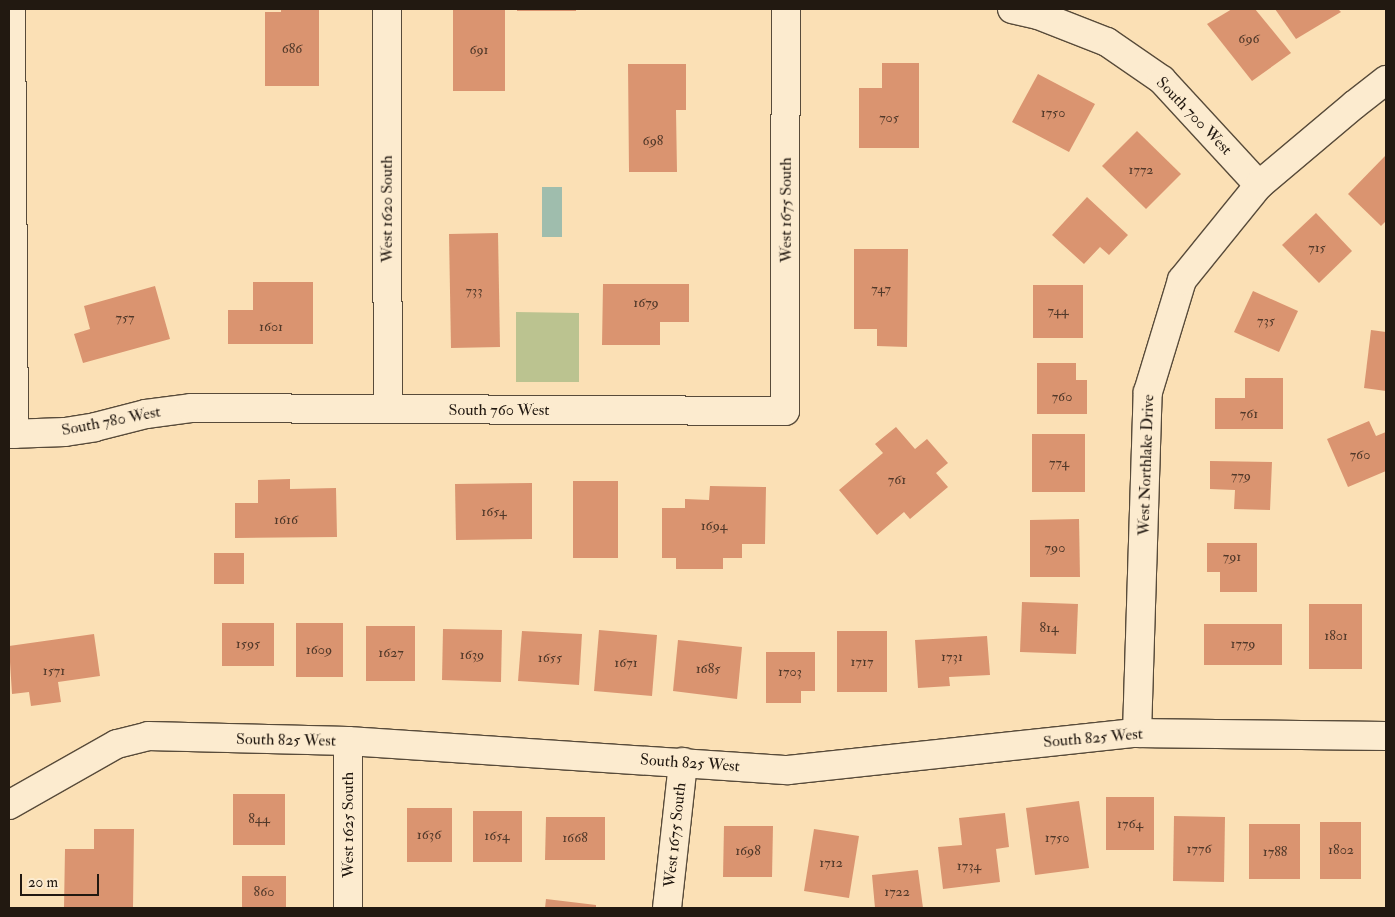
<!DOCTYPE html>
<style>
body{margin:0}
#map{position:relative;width:1395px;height:917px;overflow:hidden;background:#fbe0b5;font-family:"IM FELL Double Pica",serif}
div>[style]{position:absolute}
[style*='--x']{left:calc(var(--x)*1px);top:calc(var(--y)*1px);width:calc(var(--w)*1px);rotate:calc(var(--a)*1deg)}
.green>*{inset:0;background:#bbc390}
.water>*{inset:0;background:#9fbdad}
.building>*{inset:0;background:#da9470}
.roads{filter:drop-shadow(1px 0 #584b3a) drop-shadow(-1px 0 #584b3a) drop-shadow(0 1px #584b3a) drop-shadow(0 -1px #584b3a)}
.minor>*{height:28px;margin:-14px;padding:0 14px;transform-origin:14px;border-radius:14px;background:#fcebcf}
span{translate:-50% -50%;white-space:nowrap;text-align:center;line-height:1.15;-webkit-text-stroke:4.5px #fcebcf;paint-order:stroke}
.number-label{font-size:14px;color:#503829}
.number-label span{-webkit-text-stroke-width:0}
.street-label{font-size:16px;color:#221911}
.frame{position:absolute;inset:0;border:10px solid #221911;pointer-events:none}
.scale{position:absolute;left:20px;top:874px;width:79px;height:22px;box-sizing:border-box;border:2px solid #221911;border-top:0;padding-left:6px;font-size:15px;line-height:18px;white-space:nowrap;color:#221911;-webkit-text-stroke:4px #fcebcf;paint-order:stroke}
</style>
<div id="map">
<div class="green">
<div style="clip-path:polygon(516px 312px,579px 313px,579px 382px,516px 382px)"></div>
</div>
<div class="water">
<div style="clip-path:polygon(542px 187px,562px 187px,562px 237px,542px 237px)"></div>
</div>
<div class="building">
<div style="clip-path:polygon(281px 9px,319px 9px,319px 86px,265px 86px,265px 12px,281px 12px)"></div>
<div style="clip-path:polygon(453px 9px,505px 9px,505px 91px,453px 91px)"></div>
<div style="clip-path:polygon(517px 9px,576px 9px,576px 11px,517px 11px)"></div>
<div style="clip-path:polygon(1232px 9px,1255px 9px,1291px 53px,1252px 81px,1207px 24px)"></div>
<div style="clip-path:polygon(1275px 9px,1338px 9px,1341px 12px,1296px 39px)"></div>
<div style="clip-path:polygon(882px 63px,919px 63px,919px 148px,859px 148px,859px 88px,882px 88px)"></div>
<div style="clip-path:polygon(628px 64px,686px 64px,686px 110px,676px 110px,677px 172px,629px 172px)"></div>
<div style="clip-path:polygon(1038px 74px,1095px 104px,1069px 152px,1012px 122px)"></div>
<div style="clip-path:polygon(1137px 131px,1181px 174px,1146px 209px,1102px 166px)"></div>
<div style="clip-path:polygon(1386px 155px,1386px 221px,1381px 226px,1348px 194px)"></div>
<div style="clip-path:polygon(1087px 197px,1128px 235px,1109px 255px,1100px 247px,1084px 264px,1052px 235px)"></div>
<div style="clip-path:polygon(1316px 213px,1352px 251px,1319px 283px,1282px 245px)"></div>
<div style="clip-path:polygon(498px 233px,500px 347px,451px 348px,449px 234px)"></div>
<div style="clip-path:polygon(854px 249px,908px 249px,907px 347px,877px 346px,877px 329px,854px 329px)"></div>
<div style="clip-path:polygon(253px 282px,313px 282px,313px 344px,228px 344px,228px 310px,253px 310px)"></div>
<div style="clip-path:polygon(603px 284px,689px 284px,689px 322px,660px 322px,660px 345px,602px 345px)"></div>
<div style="clip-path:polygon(1033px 285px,1083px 285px,1083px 338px,1033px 338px)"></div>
<div style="clip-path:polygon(155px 286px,170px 339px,83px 363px,74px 334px,90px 329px,84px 306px)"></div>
<div style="clip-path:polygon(1253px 291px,1298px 311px,1279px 352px,1234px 332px)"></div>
<div style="clip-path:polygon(1371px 330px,1386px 332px,1386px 391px,1364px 388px)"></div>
<div style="clip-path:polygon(1037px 363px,1076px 363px,1076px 380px,1087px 380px,1087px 414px,1037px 414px)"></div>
<div style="clip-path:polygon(1245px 378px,1283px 378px,1283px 429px,1215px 429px,1215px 398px,1245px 398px)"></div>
<div style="clip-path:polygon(1369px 421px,1376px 436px,1386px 432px,1386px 471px,1348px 487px,1327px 439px)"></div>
<div style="clip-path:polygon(896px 427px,915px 449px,927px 439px,948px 463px,936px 473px,948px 487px,910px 519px,904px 512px,877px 535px,839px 490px,883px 453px,875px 444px)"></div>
<div style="clip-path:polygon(1032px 434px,1085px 434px,1085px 492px,1032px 492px)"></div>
<div style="clip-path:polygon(1210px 461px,1272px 462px,1270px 510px,1234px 509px,1235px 490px,1210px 489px)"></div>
<div style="clip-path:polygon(290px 479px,290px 489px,336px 488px,337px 537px,235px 538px,235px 503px,258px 503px,258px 480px)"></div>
<div style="clip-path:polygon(573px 481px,618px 481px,618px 558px,573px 558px)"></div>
<div style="clip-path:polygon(532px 483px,532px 539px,456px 540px,455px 484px)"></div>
<div style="clip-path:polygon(710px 486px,766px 487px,765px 544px,742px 544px,742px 558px,723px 558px,723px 569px,676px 569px,676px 558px,662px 558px,662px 508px,685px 508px,685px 499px,709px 500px)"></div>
<div style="clip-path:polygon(1079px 519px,1080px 577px,1030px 577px,1030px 520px)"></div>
<div style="clip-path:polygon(1207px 543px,1257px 543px,1257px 592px,1220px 592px,1220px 572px,1207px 572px)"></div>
<div style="clip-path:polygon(214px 553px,244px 553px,244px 584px,214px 584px)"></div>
<div style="clip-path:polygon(1022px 602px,1078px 604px,1076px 654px,1020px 652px)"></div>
<div style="clip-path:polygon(1309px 604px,1362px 604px,1362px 669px,1309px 669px)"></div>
<div style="clip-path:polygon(222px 623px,274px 623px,274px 666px,222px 666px)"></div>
<div style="clip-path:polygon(296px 623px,343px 623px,343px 677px,296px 677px)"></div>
<div style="clip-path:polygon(1204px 624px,1282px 624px,1282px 665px,1204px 665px)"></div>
<div style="clip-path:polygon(366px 626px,415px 626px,415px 681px,366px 681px)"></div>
<div style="clip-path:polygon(443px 629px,502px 630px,501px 682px,442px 680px)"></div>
<div style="clip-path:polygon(599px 630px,657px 635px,652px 696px,594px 691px)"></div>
<div style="clip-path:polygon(522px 631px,582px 634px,579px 685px,518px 681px)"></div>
<div style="clip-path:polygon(837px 631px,887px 631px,887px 692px,837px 692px)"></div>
<div style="clip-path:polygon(94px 634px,100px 676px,58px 682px,61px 702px,31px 706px,29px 692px,12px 694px,9px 646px)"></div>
<div style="clip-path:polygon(987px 636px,990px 675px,949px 677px,950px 686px,918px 688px,915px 640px)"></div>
<div style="clip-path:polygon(678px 640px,742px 647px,737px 699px,673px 691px)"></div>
<div style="clip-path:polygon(766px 652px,815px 652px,815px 691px,801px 691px,801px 703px,766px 703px)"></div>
<div style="clip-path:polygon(233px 794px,285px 794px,285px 845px,233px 845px)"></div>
<div style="clip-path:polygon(1106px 797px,1154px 797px,1154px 850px,1106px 850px)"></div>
<div style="clip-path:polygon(1079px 801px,1089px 868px,1035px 875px,1026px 808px)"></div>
<div style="clip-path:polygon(407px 808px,452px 808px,452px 862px,407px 862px)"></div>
<div style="clip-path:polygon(473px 811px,522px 811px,522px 862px,473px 862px)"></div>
<div style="clip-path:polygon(1005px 813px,1009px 847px,996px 849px,1000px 882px,943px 889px,938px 847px,962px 845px,959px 818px)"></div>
<div style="clip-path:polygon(1174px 816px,1225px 817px,1224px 882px,1173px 881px)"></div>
<div style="clip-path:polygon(546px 817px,605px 817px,605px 860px,545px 860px)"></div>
<div style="clip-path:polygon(1320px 822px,1361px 822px,1361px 879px,1320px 879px)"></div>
<div style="clip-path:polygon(1249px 824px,1300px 824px,1300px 879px,1249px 879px)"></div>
<div style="clip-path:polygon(724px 826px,773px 826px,772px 877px,723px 877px)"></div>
<div style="clip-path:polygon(94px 829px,134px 829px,133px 908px,64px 908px,65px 849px,94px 849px)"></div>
<div style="clip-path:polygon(814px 829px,859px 836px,849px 898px,804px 891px)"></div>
<div style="clip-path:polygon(918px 870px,923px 908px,875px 908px,872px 875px)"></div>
<div style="clip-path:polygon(242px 876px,286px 876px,286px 908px,242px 908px)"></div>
<div style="clip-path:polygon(546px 899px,596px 905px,596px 908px,545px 908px)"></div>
</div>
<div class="roads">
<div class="minor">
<div style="--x:11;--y:9;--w:425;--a:89.6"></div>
<div style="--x:387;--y:9;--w:400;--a:89.9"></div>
<div style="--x:1012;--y:9;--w:27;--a:13"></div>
<div style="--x:1038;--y:15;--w:74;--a:21.4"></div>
<div style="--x:1107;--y:42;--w:67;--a:34.6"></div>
<div style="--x:1162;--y:80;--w:143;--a:47.3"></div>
<div style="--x:9;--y:434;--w:56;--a:-2"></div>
<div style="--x:65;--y:432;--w:30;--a:-9"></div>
<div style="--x:95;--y:427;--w:53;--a:-14.3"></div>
<div style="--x:146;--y:414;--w:45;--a:-7.6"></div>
<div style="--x:191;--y:408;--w:594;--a:0.29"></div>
<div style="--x:785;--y:411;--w:402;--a:-89.9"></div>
<div style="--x:1137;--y:733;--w:341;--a:-88.2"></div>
<div style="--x:1148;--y:392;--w:117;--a:-73.1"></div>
<div style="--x:1182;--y:280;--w:122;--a:-51"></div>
<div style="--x:1259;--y:185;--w:124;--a:-40.1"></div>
<div style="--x:1354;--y:105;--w:41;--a:-38"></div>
<div style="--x:9;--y:805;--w:124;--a:-29.5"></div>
<div style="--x:117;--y:744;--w:32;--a:-14"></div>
<div style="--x:148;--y:736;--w:200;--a:1.4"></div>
<div style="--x:348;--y:741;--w:441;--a:3.8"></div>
<div style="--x:788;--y:770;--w:351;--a:-6.1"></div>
<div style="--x:1137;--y:733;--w:249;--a:0.7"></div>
<div style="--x:348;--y:908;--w:167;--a:-90"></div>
<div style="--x:667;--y:908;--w:147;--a:-83.7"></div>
</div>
</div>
<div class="number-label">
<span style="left:1249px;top:39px">696</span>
<span style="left:292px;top:49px">686</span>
<span style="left:479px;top:50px">691</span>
<span style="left:1053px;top:113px">1750</span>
<span style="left:889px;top:118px">705</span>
<span style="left:653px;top:141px">698</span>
<span style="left:1141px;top:170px">1772</span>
<span style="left:1317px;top:248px">715</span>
<span style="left:881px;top:289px">747</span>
<span style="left:474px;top:291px">733</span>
<span style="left:646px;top:303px">1679</span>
<span style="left:1058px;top:311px">744</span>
<span style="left:125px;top:318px">757</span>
<span style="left:1266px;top:321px">735</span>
<span style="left:271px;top:327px">1601</span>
<span style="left:1062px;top:397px">760</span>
<span style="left:1249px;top:414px">761</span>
<span style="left:1360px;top:455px">760</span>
<span style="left:1059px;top:463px">774</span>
<span style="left:1241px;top:476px">779</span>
<span style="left:897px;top:480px">761</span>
<span style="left:494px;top:512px">1654</span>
<span style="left:286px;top:520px">1616</span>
<span style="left:714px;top:526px">1694</span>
<span style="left:1055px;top:548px">790</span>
<span style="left:1232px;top:557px">791</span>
<span style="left:1049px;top:628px">814</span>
<span style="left:1336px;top:636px">1801</span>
<span style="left:248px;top:644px">1595</span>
<span style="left:1243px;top:644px">1779</span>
<span style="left:319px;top:650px">1609</span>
<span style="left:391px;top:653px">1627</span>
<span style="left:472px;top:655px">1639</span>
<span style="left:952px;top:657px">1731</span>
<span style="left:550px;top:658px">1655</span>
<span style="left:862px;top:662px">1717</span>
<span style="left:626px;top:663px">1671</span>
<span style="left:708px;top:669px">1685</span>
<span style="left:54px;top:671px">1571</span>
<span style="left:790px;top:672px">1703</span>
<span style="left:259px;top:819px">844</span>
<span style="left:1130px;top:824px">1764</span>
<span style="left:429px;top:835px">1636</span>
<span style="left:497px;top:836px">1654</span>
<span style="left:575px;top:838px">1668</span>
<span style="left:1057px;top:838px">1750</span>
<span style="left:1199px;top:849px">1776</span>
<span style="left:1341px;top:850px">1802</span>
<span style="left:748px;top:851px">1698</span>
<span style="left:1275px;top:852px">1788</span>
<span style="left:831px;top:863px">1712</span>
<span style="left:969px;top:866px">1734</span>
<span style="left:264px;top:892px">860</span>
<span style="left:897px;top:892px">1722</span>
</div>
<div class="street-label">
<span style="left:1194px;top:116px;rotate:46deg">South 700 West</span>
<span style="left:387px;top:209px;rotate:-90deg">West 1620 South</span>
<span style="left:786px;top:210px;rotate:-90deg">West 1675 South</span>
<span style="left:499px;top:410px">South 760 West</span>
<span style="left:111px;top:421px;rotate:-11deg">South 780 West</span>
<span style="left:1146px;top:465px;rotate:-88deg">West Northlake Drive</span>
<span style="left:1093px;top:738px;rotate:-5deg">South 825 West</span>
<span style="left:286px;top:740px;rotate:1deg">South 825 West</span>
<span style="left:690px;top:763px;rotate:4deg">South 825 West</span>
<span style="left:348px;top:825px;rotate:-90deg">West 1625 South</span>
<span style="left:675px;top:835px;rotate:-84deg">West 1675 South</span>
</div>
<div class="frame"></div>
<div class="scale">20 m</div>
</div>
